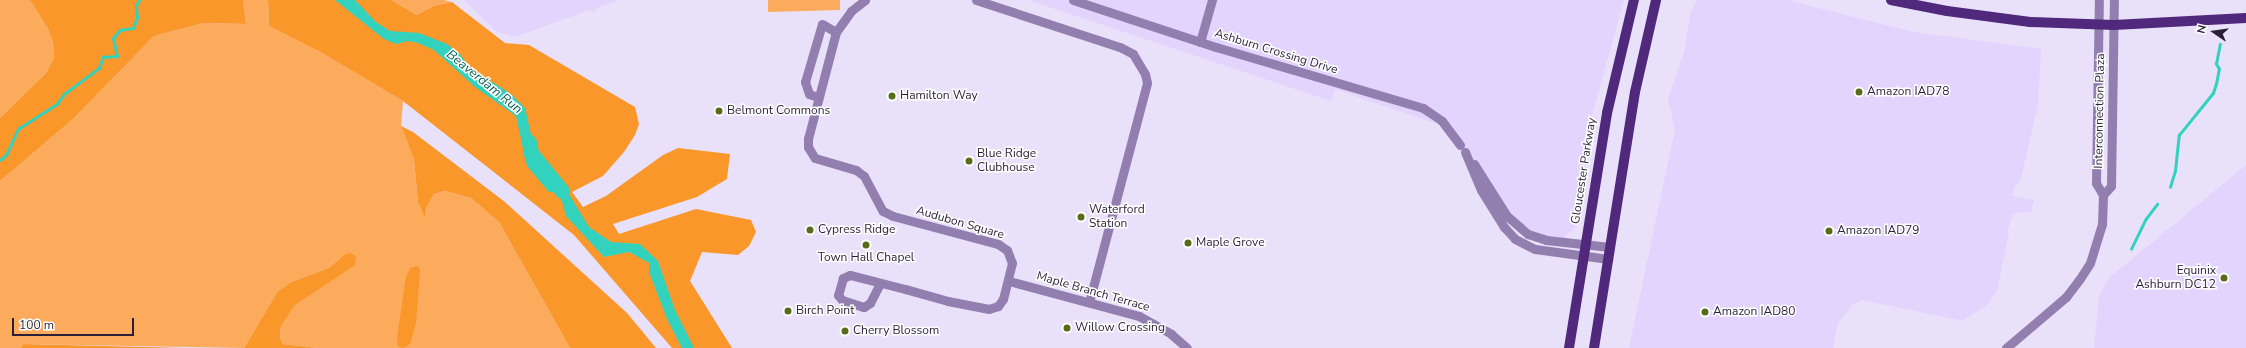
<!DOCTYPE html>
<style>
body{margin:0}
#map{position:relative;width:2246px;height:348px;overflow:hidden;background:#e9e0f9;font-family:"Nunito Sans",sans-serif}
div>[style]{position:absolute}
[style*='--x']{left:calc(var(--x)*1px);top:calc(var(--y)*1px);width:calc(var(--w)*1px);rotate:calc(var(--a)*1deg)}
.built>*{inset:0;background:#e3d4fe}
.green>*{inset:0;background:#fcaa5c}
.forest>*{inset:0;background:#f9972a}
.water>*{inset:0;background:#32d2be}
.stream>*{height:2.5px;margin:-1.25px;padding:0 1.25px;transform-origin:1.25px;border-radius:1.25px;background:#32d2be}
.river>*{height:15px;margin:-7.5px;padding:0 7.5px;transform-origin:7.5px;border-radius:7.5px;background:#32d2be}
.minor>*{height:9px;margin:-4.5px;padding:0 4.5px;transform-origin:4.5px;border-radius:4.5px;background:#927faf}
.major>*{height:10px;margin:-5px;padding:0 5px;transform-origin:5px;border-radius:5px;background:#50287c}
.dots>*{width:11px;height:11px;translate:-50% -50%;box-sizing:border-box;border:2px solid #fff;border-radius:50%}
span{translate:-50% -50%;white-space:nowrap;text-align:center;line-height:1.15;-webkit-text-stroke:3px #fff;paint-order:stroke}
.street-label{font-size:12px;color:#291f36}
.poi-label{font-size:12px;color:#291f36}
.left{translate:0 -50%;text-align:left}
.right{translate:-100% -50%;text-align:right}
.water-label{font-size:13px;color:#096157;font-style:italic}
.north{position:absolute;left:2194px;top:12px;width:40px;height:40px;-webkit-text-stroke:3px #fff;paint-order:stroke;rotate:283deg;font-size:11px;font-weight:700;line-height:16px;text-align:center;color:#291f36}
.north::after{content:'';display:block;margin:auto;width:14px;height:18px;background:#291f36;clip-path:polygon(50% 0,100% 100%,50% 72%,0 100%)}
.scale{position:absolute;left:12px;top:318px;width:122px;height:18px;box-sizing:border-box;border:2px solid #291f36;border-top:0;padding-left:5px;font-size:12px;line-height:14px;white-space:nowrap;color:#291f36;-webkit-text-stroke:3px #fff;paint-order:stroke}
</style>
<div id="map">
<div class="built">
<div style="clip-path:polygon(464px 0,620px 0,596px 8px,596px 12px,589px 10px,515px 37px,497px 32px)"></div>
<div style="clip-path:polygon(1028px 0,1624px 0,1591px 119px,1575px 228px,1566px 235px,1564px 245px,1523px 234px,1449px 128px,1335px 89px,1331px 101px)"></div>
<div style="clip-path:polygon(1697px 0,1787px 0,1914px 32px,2041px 49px,2038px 105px,2021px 178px,2015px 186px,2012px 196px,2034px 200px,2031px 212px,2013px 213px,2007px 232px,2009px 233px,1997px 291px,1987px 305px,1963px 321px,1863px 300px,1853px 304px,1838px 323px,1833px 348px,1629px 348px,1675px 129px,1668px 99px,1684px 52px,1691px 11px)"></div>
<div style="clip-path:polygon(2246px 165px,2246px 348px,2094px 348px,2099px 296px,2109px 278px)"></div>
</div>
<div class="green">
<div style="clip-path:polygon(0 0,30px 0,48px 29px,53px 42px,54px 58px,46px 73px,0 118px)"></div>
<div style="clip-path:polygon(243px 0,268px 0,269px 26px,322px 53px,403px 101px,401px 126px,414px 160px,418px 202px,425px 217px,426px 209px,434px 194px,445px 191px,471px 198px,499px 222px,570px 348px,318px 348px,283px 344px,280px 338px,281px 326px,286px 316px,294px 306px,329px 282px,344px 255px,329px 268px,291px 282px,278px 291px,244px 348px,23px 344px,21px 348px,0 348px,0 181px,72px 120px,154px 36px,204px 23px,246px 24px)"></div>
<div style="clip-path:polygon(391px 0,444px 0,452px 2px,433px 6px,417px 15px)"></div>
<div style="clip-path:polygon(768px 0,840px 0,840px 10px,768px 12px)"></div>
</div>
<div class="forest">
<div style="clip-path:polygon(30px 0,243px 0,246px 24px,204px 23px,154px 36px,72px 120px,0 181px,0 118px,46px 73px,54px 58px,53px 42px,48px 29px)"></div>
<div style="clip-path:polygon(268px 0,391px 0,417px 15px,433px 6px,452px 2px,505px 43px,529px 45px,635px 107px,639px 124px,635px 135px,624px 152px,603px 176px,572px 192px,583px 207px,606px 196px,663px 155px,678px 148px,730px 154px,727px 179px,697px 197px,613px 224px,619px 234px,696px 209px,751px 220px,756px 232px,749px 246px,738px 255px,702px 252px,690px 281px,732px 348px,672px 348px,574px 235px,403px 101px,322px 53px,269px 26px)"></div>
<div style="clip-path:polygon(401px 126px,413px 132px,505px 202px,627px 313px,656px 348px,570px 348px,499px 222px,471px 198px,445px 191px,434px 194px,426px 209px,425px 218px,418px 202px,414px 160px)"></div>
<div style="clip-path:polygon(350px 253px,356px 256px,355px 265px,294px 306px,281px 326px,280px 338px,283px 344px,318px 348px,244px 348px,278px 291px,291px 282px,329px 268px,344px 255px)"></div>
<div style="clip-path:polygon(417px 266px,420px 269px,416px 323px,410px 344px,403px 348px,398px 346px,397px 337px,406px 277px,410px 268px)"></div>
<div style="clip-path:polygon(23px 344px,185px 348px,21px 348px)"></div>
</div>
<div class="water">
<div style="clip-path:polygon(335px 0,355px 0,376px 22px,390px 31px,419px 33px,447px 44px,459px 53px,470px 68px,511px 94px,525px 108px,537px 161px,567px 191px,589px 227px,611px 242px,640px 244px,658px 261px,675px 310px,694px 348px,682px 348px,667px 319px,649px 272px,649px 263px,629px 252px,604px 257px,566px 216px,561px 198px,555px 192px,549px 192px,527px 166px,516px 116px,475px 87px,434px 50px,418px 43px,408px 41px,396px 44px,384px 39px)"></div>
</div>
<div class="stream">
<div style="--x:0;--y:160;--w:8;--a:-40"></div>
<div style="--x:6;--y:155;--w:29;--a:-65"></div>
<div style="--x:18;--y:129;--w:46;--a:-32.7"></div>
<div style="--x:57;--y:104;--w:12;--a:-55"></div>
<div style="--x:64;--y:94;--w:44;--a:-36.6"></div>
<div style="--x:99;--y:68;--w:12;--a:-70"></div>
<div style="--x:103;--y:57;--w:14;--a:-4"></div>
<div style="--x:117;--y:56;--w:18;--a:-103"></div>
<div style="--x:113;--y:38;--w:11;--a:-49"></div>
<div style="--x:120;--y:30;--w:13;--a:-9"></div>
<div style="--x:133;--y:28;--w:11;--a:-68"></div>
<div style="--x:137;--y:18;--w:12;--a:-95"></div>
<div style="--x:136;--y:6;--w:7;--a:-63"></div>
<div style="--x:2170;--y:187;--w:17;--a:-73"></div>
<div style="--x:2175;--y:171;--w:36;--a:-84"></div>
<div style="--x:2179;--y:135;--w:54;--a:-51"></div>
<div style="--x:2213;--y:93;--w:9;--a:-72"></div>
<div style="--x:2216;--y:84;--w:15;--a:-79"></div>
<div style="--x:2219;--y:69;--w:6;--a:-121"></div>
<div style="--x:2216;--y:64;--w:20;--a:-79"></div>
<div style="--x:2131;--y:249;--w:32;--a:-64"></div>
<div style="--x:2145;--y:220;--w:20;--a:-53"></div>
</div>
<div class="river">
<div style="--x:529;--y:142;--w:11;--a:80"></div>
<div style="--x:531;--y:153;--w:49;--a:50.8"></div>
</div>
<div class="minor">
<div style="--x:976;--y:0;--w:151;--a:18.1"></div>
<div style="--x:1120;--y:47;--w:15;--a:28"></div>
<div style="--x:1133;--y:54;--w:23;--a:59"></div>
<div style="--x:1145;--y:74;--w:9;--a:77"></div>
<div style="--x:1147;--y:83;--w:227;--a:104.8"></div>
<div style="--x:1073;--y:0;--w:151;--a:18.2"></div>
<div style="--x:1216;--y:47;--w:216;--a:16.4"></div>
<div style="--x:1423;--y:108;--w:23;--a:34"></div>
<div style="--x:1442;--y:121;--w:30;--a:53"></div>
<div style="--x:836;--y:32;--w:26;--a:-54"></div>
<div style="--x:851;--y:11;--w:18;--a:-38"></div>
<div style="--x:1200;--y:42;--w:44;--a:-74.1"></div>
<div style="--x:818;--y:97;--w:9;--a:-162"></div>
<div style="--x:809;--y:94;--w:13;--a:-108"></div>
<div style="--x:805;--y:82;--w:60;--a:-73.7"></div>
<div style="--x:822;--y:24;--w:16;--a:30"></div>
<div style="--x:836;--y:32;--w:111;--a:104.7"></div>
<div style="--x:808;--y:139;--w:8;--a:90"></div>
<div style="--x:808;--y:147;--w:13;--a:58"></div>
<div style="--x:815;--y:158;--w:43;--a:16.3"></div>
<div style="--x:856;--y:170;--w:10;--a:37"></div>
<div style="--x:864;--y:176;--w:40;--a:62"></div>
<div style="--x:883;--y:211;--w:11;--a:27"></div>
<div style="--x:893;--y:216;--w:109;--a:14.9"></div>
<div style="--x:998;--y:244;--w:11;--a:34"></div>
<div style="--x:1007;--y:250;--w:14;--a:69"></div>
<div style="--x:1012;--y:263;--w:37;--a:104"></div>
<div style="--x:1003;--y:299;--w:9;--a:126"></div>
<div style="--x:998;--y:306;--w:9;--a:162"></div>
<div style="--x:989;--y:309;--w:42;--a:-169"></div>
<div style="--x:948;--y:301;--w:45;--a:-164.4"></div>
<div style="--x:905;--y:289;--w:57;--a:-165.7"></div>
<div style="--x:850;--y:275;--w:8;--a:157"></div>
<div style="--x:843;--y:278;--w:18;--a:106"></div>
<div style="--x:838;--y:295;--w:6;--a:51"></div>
<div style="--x:842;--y:300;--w:23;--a:18"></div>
<div style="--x:864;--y:307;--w:7;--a:-34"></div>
<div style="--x:870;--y:303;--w:22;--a:-63"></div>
<div style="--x:1465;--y:152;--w:41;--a:67.2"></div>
<div style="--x:1481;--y:190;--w:44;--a:58.1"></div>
<div style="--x:1504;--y:227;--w:16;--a:47"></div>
<div style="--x:1515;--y:239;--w:22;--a:27"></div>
<div style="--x:1535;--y:249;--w:74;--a:7.8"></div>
<div style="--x:1474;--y:164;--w:62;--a:57.6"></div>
<div style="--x:1507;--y:216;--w:28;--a:41"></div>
<div style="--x:1528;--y:234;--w:19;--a:18"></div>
<div style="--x:1546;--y:240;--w:64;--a:6.2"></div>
<div style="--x:2103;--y:195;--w:12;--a:-48"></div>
<div style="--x:2111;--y:186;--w:186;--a:-89.1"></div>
<div style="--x:1009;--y:281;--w:135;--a:15.1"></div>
<div style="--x:1139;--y:316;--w:37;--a:29"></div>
<div style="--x:1171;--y:334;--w:21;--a:41"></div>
<div style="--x:2006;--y:348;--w:79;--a:-40.4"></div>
<div style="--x:2066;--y:297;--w:21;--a:-53"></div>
<div style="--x:2079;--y:280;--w:20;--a:-57"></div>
<div style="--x:2090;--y:263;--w:41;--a:-72.9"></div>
<div style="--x:2102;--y:224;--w:29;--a:-88"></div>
<div style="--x:2103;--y:195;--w:14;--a:-120"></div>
<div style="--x:2096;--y:183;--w:183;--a:-89.1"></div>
</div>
<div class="major">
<div style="--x:1891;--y:0;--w:57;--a:11.1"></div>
<div style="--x:1947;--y:11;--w:84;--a:7.5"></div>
<div style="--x:2030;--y:22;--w:84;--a:2"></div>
<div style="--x:2114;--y:25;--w:132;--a:-3"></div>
<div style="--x:1569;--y:348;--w:238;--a:-80.8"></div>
<div style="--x:1607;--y:113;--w:116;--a:-76.6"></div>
<div style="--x:1594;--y:348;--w:259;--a:-80.9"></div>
<div style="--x:1635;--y:92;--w:94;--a:-77.1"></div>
</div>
<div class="dots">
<div style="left:1859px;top:92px;background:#576b18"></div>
<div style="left:892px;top:96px;background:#576b18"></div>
<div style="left:719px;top:111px;background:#576b18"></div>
<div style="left:969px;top:161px;background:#576b18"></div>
<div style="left:1081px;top:217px;background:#576b18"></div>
<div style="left:810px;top:230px;background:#576b18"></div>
<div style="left:1829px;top:231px;background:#576b18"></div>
<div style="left:1188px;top:243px;background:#576b18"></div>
<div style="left:866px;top:245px;background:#576b18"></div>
<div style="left:2224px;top:278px;background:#576b18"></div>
<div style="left:788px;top:311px;background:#576b18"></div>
<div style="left:1705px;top:312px;background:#576b18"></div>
<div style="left:1067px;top:328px;background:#576b18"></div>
<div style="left:845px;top:331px;background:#576b18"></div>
</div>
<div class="street-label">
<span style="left:1276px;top:52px;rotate:17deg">Ashburn Crossing Drive</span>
<span style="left:2100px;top:111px;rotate:-89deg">Interconnection Plaza</span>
<span style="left:1584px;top:171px;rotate:-81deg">Gloucester Parkway</span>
<span style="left:960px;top:223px;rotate:16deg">Audubon Square</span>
<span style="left:1093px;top:292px;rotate:16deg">Maple Branch Terrace</span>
</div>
<div class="poi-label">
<span class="left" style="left:1867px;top:92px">Amazon IAD78</span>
<span class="left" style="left:900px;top:96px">Hamilton Way</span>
<span class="left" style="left:727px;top:111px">Belmont Commons</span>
<span class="left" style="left:977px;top:161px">Blue Ridge<br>Clubhouse</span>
<span class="left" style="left:1089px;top:217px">Waterford<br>Station</span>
<span class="left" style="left:818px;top:230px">Cypress Ridge</span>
<span class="left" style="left:1837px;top:231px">Amazon IAD79</span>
<span class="left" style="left:1196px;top:243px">Maple Grove</span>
<span style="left:866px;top:258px">Town Hall Chapel</span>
<span class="right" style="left:2216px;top:278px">Equinix<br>Ashburn DC12</span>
<span class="left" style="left:796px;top:311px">Birch Point</span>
<span class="left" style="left:1713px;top:312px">Amazon IAD80</span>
<span class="left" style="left:1075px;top:328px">Willow Crossing</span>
<span class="left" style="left:853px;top:331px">Cherry Blossom</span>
</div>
<div class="water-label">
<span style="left:484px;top:82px;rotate:39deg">Beaverdam Run</span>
</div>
<div class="north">N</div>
<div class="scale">100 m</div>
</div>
